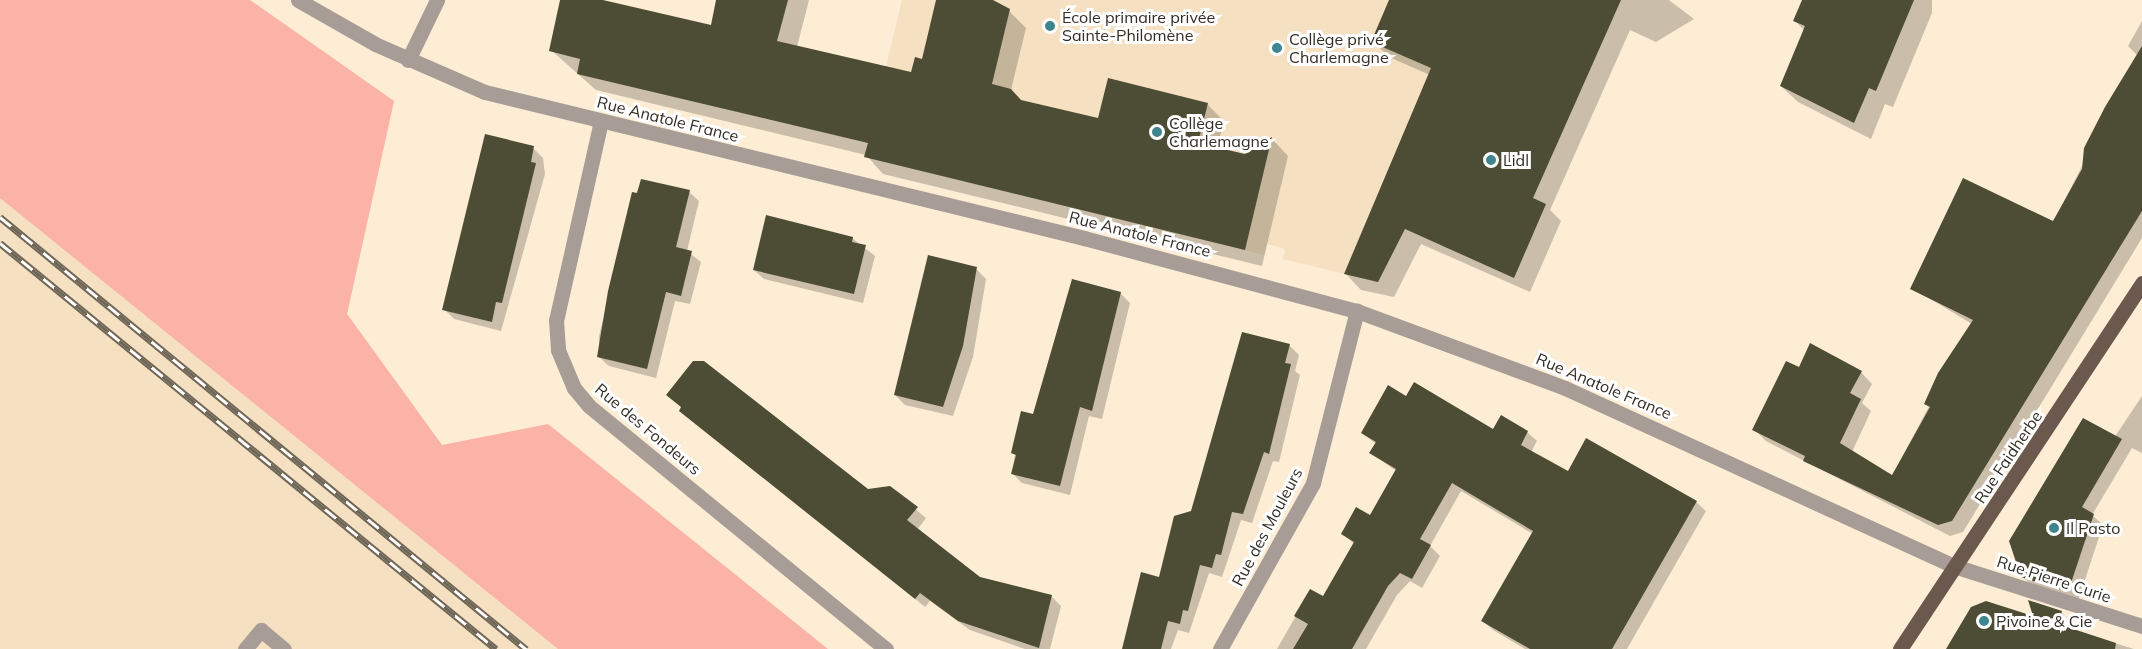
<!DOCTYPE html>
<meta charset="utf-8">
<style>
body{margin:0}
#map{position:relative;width:2142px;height:649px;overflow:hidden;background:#fdedd4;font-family:Mulish,sans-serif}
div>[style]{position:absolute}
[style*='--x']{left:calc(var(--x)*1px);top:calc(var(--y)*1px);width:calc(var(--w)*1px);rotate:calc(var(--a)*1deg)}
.built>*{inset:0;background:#f5e1c1}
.green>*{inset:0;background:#fbb3a7}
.shadow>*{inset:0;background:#0003}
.building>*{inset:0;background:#4d4c34}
.minor>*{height:15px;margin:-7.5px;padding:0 7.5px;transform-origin:7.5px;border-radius:7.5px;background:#a89d96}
.major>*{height:15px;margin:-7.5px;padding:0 7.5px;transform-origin:7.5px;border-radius:7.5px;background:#6c594d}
.rail>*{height:7px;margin-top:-3.5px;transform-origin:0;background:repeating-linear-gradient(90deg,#fff 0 14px,#6f6658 0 28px);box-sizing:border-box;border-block:2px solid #6f6658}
.dots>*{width:16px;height:16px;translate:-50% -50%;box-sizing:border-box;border:3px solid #fff;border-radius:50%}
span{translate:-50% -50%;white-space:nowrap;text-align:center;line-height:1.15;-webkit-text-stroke:6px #fff;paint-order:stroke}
.poi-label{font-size:16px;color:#322c23}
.left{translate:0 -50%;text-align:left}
.street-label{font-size:16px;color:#322c23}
</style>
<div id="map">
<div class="built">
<div style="clip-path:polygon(0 0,250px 0,394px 101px,347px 314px,442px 445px,673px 649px,0 649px)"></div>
<div style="clip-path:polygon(902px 0,1503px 0,1378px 282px,1283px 259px,1285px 249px,1267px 244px,1264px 255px,864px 157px)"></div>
</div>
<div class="green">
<div style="clip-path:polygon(0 0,250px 0,394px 101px,347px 314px,442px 445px,548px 424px,828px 649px,558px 649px,0 198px)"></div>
</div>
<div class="shadow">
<div style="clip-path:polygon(562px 0,597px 0,712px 27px,717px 0,809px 0,797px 47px,912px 73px,923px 61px,938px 0,986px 0,1009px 11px,1026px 28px,1011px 90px,1023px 102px,1099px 120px,1207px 104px,1224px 121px,1217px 149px,1245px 156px,1272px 139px,1288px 156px,1262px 266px,883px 174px,866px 155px,596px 90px,551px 50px)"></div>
<div style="clip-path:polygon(1391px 0,1669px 0,1694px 19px,1656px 42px,1630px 30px,1550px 210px,1561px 221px,1530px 292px,1421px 244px,1394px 297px,1361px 290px,1346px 274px,1430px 75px,1389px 57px,1373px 41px)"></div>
<div style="clip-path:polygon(1804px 0,1932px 0,1932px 13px,1893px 107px,1885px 104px,1871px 139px,1798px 102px,1781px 86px,1805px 31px,1795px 21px)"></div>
<div style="clip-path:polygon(2142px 21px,2142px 238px,1963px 532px,1950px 536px,1766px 441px,1754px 429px,1799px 369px,1861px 372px,1872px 384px,1862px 403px,1871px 411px,1852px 452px,1892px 477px,1972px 324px,1912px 288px,2053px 223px,2138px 56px,2128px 46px)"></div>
<div style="clip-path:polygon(533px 148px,543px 158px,545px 174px,501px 331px,454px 319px,444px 309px)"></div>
<div style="clip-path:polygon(642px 180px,689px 192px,699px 201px,687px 251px,701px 262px,690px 304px,675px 301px,656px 378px,609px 366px,599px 357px,599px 336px,631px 206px)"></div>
<div style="clip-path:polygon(852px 238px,875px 256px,863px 303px,764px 279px,754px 270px)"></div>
<div style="clip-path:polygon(976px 269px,986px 279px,973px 357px,953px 416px,905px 405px,895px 395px)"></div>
<div style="clip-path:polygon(1120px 293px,1130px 303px,1102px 419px,1089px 416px,1070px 495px,1022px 483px,1012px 473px,1022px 413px,1034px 416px)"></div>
<div style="clip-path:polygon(1289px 345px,1299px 355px,1295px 371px,1300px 375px,1279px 462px,1273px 461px,1252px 523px,1241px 520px,1222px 577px,1209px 573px,1189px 633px,1178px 630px,1171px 649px,1124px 649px,1192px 513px)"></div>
<div style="clip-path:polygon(668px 395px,868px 490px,890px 488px,926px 518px,917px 530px,979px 579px,1051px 596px,1061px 606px,1050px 649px,1025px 649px,970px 630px,930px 601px,925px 607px)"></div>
<div style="clip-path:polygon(2142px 396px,2142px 453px,2132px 448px,2092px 515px,2103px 525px,2078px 601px,2032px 586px,2022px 576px)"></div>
<div style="clip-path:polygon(1407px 398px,1494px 431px,1527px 432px,1537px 441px,1531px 452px,1568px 473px,1696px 502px,1706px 511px,1627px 649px,1525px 649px,1493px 630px,1483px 621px,1533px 534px,1461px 491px,1430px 546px,1440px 556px,1422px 588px,1410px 581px,1397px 595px,1366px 649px,1277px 649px,1310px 591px,1324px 598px,1355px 545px,1343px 534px,1371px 517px,1396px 471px,1371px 453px,1376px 444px,1362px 433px)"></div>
<div style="clip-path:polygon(2061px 612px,2071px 622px,2068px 629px,2134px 649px,1948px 649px)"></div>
</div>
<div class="building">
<div style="clip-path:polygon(560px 0,603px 0,711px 25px,716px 0,788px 0,777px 41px,911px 72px,915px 57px,922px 59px,936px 0,993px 0,1010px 9px,992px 84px,1011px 89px,1021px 100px,1098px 118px,1108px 78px,1208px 103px,1198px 143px,1245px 154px,1272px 137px,1245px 250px,864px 157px,868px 143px,577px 74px,580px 59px,549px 51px)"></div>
<div style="clip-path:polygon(1389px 0,1621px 0,1533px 198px,1546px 204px,1514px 278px,1405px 229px,1378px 282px,1344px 274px,1431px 68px,1371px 42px)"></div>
<div style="clip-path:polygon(1802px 0,1914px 0,1876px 91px,1869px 88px,1854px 123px,1780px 86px,1805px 26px,1793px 21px)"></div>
<div style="clip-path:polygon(2142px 46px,2142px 211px,1952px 521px,1938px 525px,1803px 461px,1805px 456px,1752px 430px,1786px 361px,1799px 367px,1810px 343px,1862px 371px,1850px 393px,1861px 399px,1840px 443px,1892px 475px,1930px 407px,1924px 404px,1938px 373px,1973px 320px,1910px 289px,1963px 178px,2053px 221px,2082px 169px,2084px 148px,2105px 107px)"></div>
<div style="clip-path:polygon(485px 134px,534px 146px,531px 162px,536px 163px,502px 303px,496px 302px,492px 322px,442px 310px)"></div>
<div style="clip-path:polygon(641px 179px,690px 190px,676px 247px,692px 251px,681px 296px,666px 292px,647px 369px,597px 357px,608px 291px,632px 192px,637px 193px)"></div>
<div style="clip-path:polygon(766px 215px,853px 237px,852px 242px,866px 245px,854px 294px,753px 270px)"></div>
<div style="clip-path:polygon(928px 255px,977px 267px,963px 346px,943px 407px,894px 395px)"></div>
<div style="clip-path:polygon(1072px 279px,1121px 292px,1092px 411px,1080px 407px,1060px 486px,1011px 474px,1016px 455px,1011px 453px,1021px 411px,1033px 414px)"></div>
<div style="clip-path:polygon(1242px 332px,1290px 344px,1285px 363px,1291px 364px,1269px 454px,1264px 452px,1243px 514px,1232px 512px,1221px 555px,1216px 554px,1212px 568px,1200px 565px,1188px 611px,1183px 610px,1180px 624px,1168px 621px,1161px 649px,1122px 649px,1141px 572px,1159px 577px,1174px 516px,1191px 511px)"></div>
<div style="clip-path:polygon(693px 361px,704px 361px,868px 489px,890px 486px,918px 507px,907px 520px,980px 577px,1052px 595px,1039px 648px,958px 621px,920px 593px,915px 599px,679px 411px,681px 407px,666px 395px)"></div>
<div style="clip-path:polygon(1414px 382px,1493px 429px,1501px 415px,1528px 431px,1521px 445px,1568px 471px,1586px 438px,1697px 501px,1612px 649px,1530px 649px,1481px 621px,1533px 531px,1452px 483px,1420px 539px,1431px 545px,1412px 579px,1400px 573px,1388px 586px,1352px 649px,1293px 649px,1308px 624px,1294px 616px,1310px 589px,1323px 596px,1354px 542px,1341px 534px,1356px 507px,1370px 515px,1396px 469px,1369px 453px,1376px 442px,1361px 433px,1388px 385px,1406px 396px)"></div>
<div style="clip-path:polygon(2083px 418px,2122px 439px,2082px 507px,2094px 514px,2068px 592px,2021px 577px,2009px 541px)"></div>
<div style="clip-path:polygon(2028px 600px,2062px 611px,2058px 624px,2116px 643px,2115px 649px,1946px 649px,1971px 607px,1986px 601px,2033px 616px)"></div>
</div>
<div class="minor">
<div style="--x:298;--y:0;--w:89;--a:29.7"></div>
<div style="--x:375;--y:44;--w:120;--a:23.6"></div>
<div style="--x:485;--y:92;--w:617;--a:13.7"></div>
<div style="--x:1084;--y:238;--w:283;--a:15"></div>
<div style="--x:1357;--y:311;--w:222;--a:20.3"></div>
<div style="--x:1565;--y:388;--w:428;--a:24.6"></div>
<div style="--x:1954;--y:566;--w:197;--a:17.7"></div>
<div style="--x:408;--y:60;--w:67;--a:-64.2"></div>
<div style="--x:601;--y:121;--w:204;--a:102.7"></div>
<div style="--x:556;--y:320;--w:30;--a:86"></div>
<div style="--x:558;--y:350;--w:41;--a:67.2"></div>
<div style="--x:574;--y:388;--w:23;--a:50"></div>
<div style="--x:589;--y:406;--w:384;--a:39.3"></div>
<div style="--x:245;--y:649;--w:25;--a:-50"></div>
<div style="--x:261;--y:630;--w:30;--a:40"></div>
<div style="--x:1220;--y:649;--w:190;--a:-60.7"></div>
<div style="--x:1313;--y:483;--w:178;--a:-75.7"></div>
</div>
<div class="major">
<div style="--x:1900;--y:649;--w:439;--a:-56.5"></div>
</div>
<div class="rail">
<div style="--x:0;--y:217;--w:681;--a:39.4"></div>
<div style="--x:0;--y:243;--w:641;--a:39.3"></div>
</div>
<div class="dots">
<div style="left:1050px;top:26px;background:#3e858d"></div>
<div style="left:1277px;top:48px;background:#3e858d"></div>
<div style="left:1157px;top:132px;background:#3e858d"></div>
<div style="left:1491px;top:160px;background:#3e858d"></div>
<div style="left:2054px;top:528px;background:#3e858d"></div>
<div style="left:1984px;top:621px;background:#3e858d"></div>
</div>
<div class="poi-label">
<span class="left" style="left:1062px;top:26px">École primaire privée<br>Sainte-Philomène</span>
<span class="left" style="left:1289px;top:48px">Collège privé<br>Charlemagne</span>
<span class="left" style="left:1169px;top:132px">Collège<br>Charlemagne</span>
<span class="left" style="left:1503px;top:160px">Lidl</span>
<span class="left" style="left:2066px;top:528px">Il Pasto</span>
<span class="left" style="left:1996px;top:621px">Pivoine &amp; Cie</span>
</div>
<div class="street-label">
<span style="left:668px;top:119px;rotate:14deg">Rue Anatole France</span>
<span style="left:1140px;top:234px;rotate:14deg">Rue Anatole France</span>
<span style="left:1604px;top:386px;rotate:23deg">Rue Anatole France</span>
<span style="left:648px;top:429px;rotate:40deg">Rue des Fondeurs</span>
<span style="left:2008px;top:457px;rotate:-56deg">Rue Faidherbe</span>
<span style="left:1267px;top:527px;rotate:-62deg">Rue des Mouleurs</span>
<span style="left:2054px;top:579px;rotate:18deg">Rue Pierre Curie</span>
</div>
</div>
